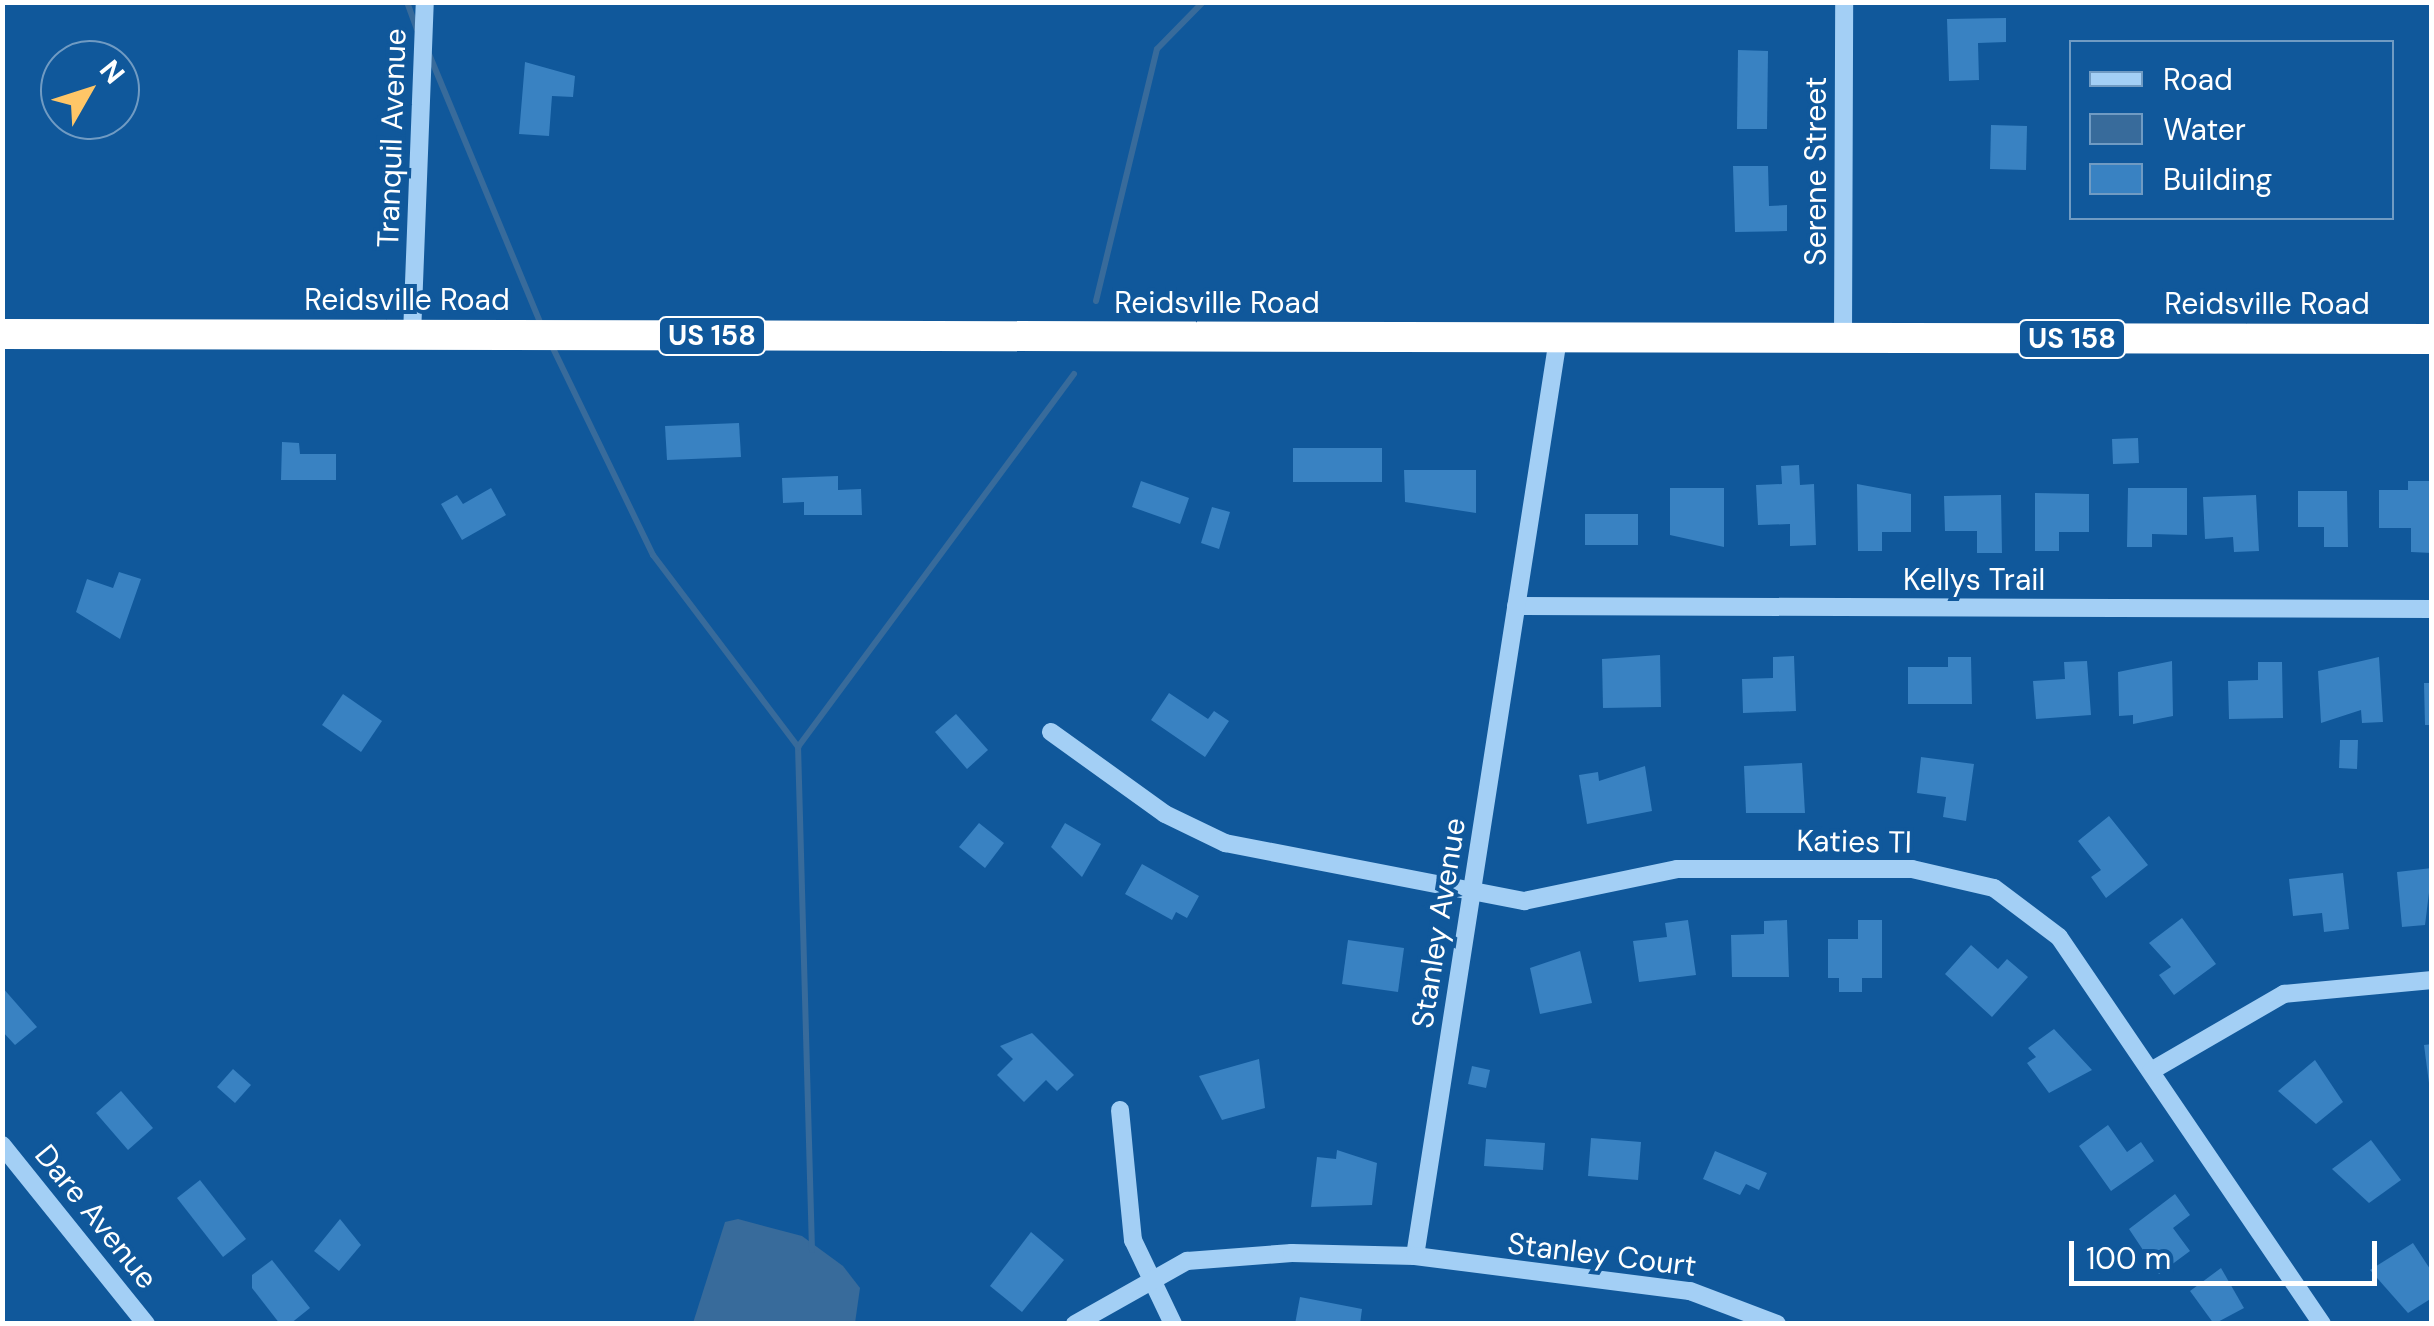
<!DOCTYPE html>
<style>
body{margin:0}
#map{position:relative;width:2434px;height:1326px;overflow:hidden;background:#10589b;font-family:"DM Sans",sans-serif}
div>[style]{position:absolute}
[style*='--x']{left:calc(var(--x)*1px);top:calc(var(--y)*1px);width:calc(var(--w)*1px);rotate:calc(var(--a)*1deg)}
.water>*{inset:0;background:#386b9b}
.stream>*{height:6px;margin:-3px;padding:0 3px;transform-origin:3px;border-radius:3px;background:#386b9b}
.building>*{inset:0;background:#3982c2}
.minor>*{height:18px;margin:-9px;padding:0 9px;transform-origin:9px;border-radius:9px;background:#a3cff5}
.highway>*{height:30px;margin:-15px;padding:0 15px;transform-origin:15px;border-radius:15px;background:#fff}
span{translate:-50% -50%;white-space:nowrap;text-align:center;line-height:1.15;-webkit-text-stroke:8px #10589b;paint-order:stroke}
.shield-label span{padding:2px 8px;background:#10589b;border:2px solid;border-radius:8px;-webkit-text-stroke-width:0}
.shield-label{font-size:28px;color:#fff;font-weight:700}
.street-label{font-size:30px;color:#fff}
.frame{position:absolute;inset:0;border:5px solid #fff;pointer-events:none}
.legend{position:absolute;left:2069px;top:40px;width:325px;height:180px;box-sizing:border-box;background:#10589b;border:2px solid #709bc3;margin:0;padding:12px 18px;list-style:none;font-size:30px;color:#fff}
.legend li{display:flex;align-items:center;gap:20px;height:50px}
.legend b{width:50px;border:2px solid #709bc3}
.north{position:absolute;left:40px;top:40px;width:100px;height:100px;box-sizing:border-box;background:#10589b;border:2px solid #709bc3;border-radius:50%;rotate:51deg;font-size:28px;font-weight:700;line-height:40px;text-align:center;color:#fff}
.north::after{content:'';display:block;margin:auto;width:35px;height:45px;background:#ffc667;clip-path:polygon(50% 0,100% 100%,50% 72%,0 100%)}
.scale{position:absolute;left:2069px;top:1241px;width:308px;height:45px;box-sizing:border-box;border:5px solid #fff;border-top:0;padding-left:12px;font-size:30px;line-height:35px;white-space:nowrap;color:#fff;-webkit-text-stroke:8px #10589b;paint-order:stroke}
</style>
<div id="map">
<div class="water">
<div style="clip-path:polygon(738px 1219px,802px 1236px,843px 1266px,860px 1288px,855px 1323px,693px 1323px,725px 1222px)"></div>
</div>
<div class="stream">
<div style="--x:407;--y:2;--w:29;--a:70"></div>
<div style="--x:429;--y:54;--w:295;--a:67.5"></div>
<div style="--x:1096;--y:301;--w:259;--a:-76.4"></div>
<div style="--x:1157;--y:49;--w:66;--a:-45.6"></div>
<div style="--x:550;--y:342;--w:237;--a:64.2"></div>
<div style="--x:653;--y:555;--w:241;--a:52.9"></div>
<div style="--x:812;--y:1250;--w:503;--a:-91.59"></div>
<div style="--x:798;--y:747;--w:464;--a:-53.5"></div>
</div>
<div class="building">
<div style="clip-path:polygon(2006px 18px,2006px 42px,1978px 43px,1979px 80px,1949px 81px,1947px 19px)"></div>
<div style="clip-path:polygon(1738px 50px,1768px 51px,1767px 129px,1737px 129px)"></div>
<div style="clip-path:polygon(525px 62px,575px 76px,573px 97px,552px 96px,549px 136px,519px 134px)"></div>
<div style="clip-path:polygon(1991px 125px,2027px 126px,2026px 170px,1990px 169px)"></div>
<div style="clip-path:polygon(1733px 166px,1768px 166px,1769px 206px,1787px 205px,1787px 231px,1735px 232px)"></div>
<div style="clip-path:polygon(739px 423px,741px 457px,667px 460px,665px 426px)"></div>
<div style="clip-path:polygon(2138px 438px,2139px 463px,2113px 464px,2112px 439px)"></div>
<div style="clip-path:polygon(282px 442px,299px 443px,300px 454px,336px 454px,336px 480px,281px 480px)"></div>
<div style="clip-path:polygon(1293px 448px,1382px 448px,1382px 482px,1293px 482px)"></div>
<div style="clip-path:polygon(1799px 465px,1800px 485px,1814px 484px,1816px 545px,1790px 546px,1790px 524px,1758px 525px,1756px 485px,1782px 484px,1781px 466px)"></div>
<div style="clip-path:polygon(1404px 470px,1476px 470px,1476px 513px,1405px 502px)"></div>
<div style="clip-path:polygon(838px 476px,838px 490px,861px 489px,862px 515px,804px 515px,804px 502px,783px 503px,782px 478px)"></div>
<div style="clip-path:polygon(1141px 481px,1189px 498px,1180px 524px,1132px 507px)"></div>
<div style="clip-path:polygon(2408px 481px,2432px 481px,2432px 553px,2411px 552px,2411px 528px,2379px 528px,2379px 490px,2408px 490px)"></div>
<div style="clip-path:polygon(1857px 484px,1911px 494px,1911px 532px,1882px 532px,1882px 551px,1858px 551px)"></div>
<div style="clip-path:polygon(491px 488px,506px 515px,462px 540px,441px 504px,457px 495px,463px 504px)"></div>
<div style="clip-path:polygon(1670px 488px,1724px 488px,1724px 547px,1670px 535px)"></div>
<div style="clip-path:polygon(2128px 488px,2187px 488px,2187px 535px,2152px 534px,2152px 547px,2127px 547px)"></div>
<div style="clip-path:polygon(2298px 491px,2347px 491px,2348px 547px,2324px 547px,2324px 527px,2298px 527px)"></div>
<div style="clip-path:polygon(2035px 493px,2089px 494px,2089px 532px,2059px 532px,2059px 551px,2035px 551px)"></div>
<div style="clip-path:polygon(2001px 495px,2002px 553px,1977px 553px,1977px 531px,1945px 531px,1944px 496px)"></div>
<div style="clip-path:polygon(2256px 495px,2259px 551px,2234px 552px,2233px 537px,2205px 539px,2203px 497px)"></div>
<div style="clip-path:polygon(1212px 507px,1230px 512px,1219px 549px,1201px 543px)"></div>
<div style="clip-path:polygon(1585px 514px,1638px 514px,1638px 545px,1585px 545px)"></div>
<div style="clip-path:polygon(119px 572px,141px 579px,120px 639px,76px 612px,87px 579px,113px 588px)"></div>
<div style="clip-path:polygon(1660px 655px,1661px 707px,1603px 708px,1602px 659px)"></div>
<div style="clip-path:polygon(1794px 656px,1796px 711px,1743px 713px,1742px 679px,1773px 678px,1773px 657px)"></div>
<div style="clip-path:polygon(1948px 657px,1971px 657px,1972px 704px,1908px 704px,1908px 667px,1948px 667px)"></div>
<div style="clip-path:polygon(2379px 657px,2383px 722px,2362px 723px,2361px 710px,2321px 723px,2318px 671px)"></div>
<div style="clip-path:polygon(2087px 661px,2091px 715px,2036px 719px,2033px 681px,2065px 679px,2064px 662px)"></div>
<div style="clip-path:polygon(2172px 661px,2173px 716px,2133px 724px,2133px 715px,2119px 716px,2118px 672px)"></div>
<div style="clip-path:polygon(2258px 662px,2282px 662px,2283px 718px,2229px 719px,2228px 681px,2258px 680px)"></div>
<div style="clip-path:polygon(2424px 683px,2432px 683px,2432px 725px,2425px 725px)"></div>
<div style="clip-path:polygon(1169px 693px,1208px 719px,1214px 711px,1229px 721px,1205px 757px,1151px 720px)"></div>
<div style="clip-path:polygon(343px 694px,382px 721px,361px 752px,322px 725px)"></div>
<div style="clip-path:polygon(956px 714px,988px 750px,967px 769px,935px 732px)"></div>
<div style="clip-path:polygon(2340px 740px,2358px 740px,2357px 769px,2339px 768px)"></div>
<div style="clip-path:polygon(1921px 757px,1974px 764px,1966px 821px,1943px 817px,1946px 797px,1917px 793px)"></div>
<div style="clip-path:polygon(1802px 763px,1805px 813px,1746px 813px,1744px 766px)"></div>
<div style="clip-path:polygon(1645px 766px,1652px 811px,1587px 824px,1579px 775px,1598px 772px,1599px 781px)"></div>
<div style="clip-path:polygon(2109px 816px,2148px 865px,2106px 898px,2091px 877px,2101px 870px,2078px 841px)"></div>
<div style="clip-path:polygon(979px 823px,1004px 843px,985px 868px,959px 847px)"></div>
<div style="clip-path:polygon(1065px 823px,1101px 844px,1082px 877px,1051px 847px)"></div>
<div style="clip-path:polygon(1142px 864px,1199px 896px,1187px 918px,1176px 912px,1172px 920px,1125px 894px)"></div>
<div style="clip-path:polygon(2432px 868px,2425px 925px,2402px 927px,2397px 872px)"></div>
<div style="clip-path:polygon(2343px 873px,2349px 929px,2324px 932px,2322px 913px,2293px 916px,2289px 879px)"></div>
<div style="clip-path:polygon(2182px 918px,2216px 964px,2174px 995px,2159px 975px,2171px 967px,2149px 943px)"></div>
<div style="clip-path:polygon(1688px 920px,1696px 975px,1639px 982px,1633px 941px,1667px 937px,1665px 923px)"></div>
<div style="clip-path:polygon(1787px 920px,1789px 977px,1732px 977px,1731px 935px,1764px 934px,1764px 921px)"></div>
<div style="clip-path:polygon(1858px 920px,1882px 920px,1882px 978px,1862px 978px,1862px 992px,1839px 992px,1839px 978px,1828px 978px,1828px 939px,1858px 939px)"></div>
<div style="clip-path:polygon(1348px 940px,1404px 948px,1398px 992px,1342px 984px)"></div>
<div style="clip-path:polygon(1971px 945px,1998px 969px,2007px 959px,2028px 977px,1992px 1017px,1945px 974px)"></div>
<div style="clip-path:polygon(1580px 951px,1592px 1003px,1540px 1014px,1530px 968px)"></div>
<div style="clip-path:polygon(2px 987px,37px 1027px,15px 1045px,2px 1031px)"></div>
<div style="clip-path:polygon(2054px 1029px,2092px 1070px,2049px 1093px,2027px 1063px,2036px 1057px,2028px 1048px)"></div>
<div style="clip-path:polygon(1032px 1033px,1074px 1075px,1057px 1091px,1046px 1080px,1024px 1102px,997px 1075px,1013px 1059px,1000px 1046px)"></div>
<div style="clip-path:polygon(2432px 1044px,2432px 1082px,2429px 1083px,2424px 1045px)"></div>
<div style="clip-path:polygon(1259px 1059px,1265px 1108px,1222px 1120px,1199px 1076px)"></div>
<div style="clip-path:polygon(2315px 1060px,2343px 1102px,2316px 1124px,2278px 1091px)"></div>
<div style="clip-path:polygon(1472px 1066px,1490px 1070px,1486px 1088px,1468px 1084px)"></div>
<div style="clip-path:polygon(233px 1069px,251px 1085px,235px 1103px,217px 1087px)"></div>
<div style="clip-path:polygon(121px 1091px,153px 1128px,128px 1150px,96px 1113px)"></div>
<div style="clip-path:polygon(2108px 1125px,2127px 1152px,2141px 1142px,2154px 1161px,2111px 1191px,2079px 1146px)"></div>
<div style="clip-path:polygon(1591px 1138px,1641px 1142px,1638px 1180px,1588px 1176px)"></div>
<div style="clip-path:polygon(1486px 1139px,1545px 1143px,1543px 1170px,1484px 1166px)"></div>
<div style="clip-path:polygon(2371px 1140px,2401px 1180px,2369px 1203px,2332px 1169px)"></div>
<div style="clip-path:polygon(1337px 1150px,1377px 1163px,1372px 1205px,1311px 1207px,1317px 1157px,1336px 1159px)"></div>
<div style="clip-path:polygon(1715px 1151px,1767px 1173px,1759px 1190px,1746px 1184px,1740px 1195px,1703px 1179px)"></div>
<div style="clip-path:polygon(200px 1180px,246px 1239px,223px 1257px,177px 1198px)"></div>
<div style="clip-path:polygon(2175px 1194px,2190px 1215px,2173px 1228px,2190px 1251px,2159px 1274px,2129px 1229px)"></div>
<div style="clip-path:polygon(340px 1219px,361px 1245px,339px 1271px,314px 1251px)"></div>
<div style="clip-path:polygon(1031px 1232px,1064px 1260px,1022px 1312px,990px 1286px)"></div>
<div style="clip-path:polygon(2413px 1243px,2432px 1272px,2432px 1298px,2408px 1313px,2370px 1270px)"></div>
<div style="clip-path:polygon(272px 1260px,310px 1308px,290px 1324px,280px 1324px,252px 1288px,252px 1275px)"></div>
<div style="clip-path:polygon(2221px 1268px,2244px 1308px,2214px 1324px,2190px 1291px)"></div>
<div style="clip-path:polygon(1300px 1297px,1362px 1309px,1360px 1324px,1295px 1324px)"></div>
</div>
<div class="minor">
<div style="--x:412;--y:335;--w:333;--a:-87.8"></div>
<div style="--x:1843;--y:340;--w:338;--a:-89.8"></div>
<div style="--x:1516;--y:606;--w:916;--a:0.19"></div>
<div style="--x:1051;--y:732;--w:140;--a:35.7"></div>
<div style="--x:1165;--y:814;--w:67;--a:25.8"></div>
<div style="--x:1225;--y:843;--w:305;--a:11"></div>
<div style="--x:1524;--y:901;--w:156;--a:-11.8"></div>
<div style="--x:1677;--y:869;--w:235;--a:0"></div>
<div style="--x:1912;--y:869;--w:84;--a:13"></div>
<div style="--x:1994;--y:888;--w:81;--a:37"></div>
<div style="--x:2059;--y:937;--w:468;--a:55.8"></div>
<div style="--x:2151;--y:1071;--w:154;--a:-30.1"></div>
<div style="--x:2284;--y:994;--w:149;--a:-5.4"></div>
<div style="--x:1120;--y:1110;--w:131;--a:84.3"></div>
<div style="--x:1133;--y:1240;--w:93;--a:64.5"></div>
<div style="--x:2;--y:1145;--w:230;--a:51.2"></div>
<div style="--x:1415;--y:1256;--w:928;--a:-81.14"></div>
<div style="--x:1075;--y:1324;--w:129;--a:-29.4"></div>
<div style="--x:1187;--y:1261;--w:105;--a:-4.4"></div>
<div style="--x:1292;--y:1253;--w:123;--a:1.4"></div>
<div style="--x:1415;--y:1256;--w:277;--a:7.3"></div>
<div style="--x:1690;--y:1291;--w:93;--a:20.8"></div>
</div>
<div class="highway">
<div style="--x:2;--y:334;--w:2430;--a:0.12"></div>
</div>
<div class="shield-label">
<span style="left:712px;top:336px">US 158</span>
<span style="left:2072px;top:339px">US 158</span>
</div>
<div class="street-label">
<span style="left:392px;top:138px;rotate:-88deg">Tranquil Avenue</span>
<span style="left:1816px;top:171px;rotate:-90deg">Serene Street</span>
<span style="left:407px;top:300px">Reidsville Road</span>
<span style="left:1217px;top:303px">Reidsville Road</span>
<span style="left:2267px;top:304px">Reidsville Road</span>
<span style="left:1974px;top:580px">Kellys Trail</span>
<span style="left:1854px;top:842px;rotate:1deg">Katies Tl</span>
<span style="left:1439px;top:923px;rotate:-81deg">Stanley Avenue</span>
<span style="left:96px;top:1217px;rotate:51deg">Dare Avenue</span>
<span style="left:1602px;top:1255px;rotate:7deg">Stanley Court</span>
</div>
<div class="frame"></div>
<ul class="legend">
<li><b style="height:12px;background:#a3cff5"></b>Road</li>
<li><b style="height:28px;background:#386b9b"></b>Water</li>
<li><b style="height:28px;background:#3982c2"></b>Building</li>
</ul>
<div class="north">N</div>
<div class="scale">100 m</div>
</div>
